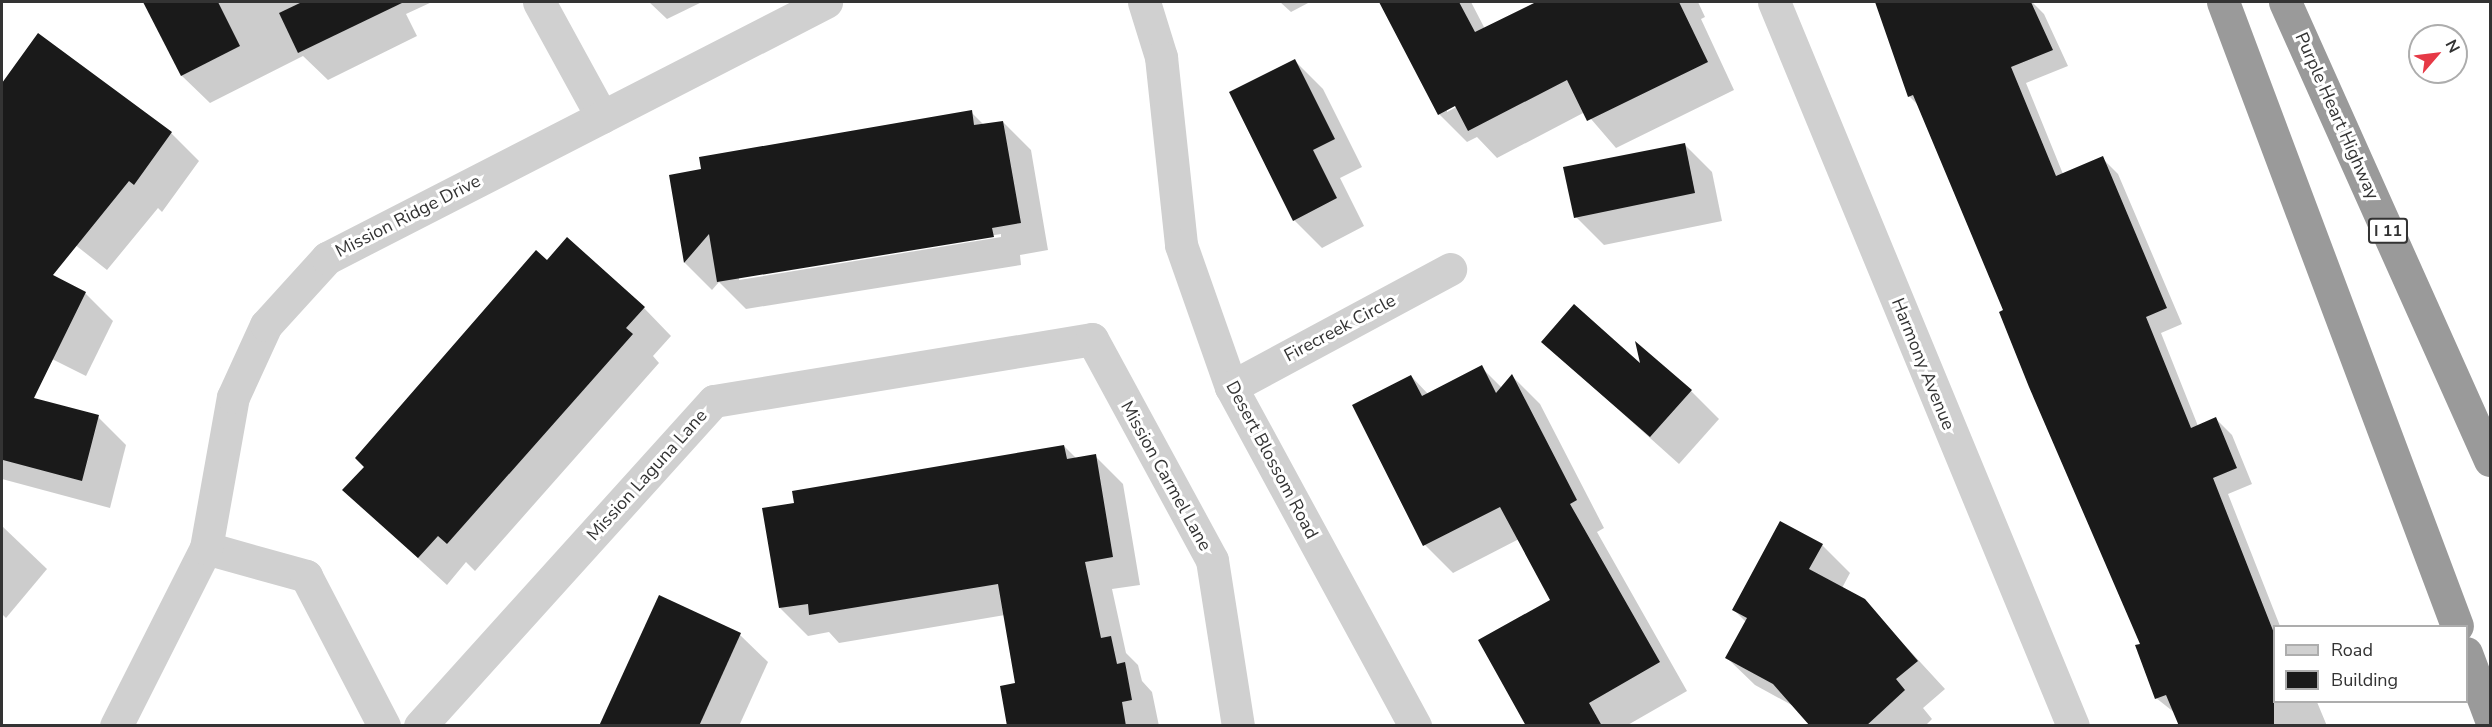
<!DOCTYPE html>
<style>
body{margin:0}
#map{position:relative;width:2492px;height:727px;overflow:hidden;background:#fff;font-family:"Nunito Sans",sans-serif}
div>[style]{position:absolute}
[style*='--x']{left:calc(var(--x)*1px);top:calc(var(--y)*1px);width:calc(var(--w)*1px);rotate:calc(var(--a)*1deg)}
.shadow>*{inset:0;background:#0003}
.building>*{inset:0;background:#1a1a1a}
.street>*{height:33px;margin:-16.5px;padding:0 16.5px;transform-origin:16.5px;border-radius:16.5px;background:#d0d0d0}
.highway>*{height:33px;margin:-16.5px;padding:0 16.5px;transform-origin:16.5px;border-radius:16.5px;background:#9a9a9a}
span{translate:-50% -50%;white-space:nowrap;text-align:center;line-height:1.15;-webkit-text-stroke:6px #fff;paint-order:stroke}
.shield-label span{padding:2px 4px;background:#fff;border:2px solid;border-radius:4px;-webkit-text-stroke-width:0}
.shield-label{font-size:16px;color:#333;font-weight:700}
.street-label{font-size:18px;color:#333}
.frame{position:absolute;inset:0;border:3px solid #333;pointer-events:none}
.legend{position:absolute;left:2273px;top:625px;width:195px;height:78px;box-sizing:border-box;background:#fff;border:2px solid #adadad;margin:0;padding:8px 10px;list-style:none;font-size:18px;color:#333}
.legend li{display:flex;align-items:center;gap:12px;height:30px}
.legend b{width:30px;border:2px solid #adadad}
.north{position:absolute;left:2408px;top:24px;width:60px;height:60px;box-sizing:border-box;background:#fff;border:2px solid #adadad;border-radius:50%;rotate:62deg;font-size:16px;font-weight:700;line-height:24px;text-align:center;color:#333}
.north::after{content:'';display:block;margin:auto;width:21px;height:27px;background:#e63946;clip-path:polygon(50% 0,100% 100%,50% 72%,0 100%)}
</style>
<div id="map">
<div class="shadow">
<div style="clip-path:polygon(144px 2px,432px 2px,406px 14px,417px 36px,328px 80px,303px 56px,210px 103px,182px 76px)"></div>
<div style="clip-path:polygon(649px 2px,702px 2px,667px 19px)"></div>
<div style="clip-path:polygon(1280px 2px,1310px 2px,1291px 12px)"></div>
<div style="clip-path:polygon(evenodd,1380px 2px,1471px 2px,1485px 29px,1539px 2px,1698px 2px,1705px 17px,1701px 19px,1734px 90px,1616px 148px,1585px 112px,1497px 158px,1477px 137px,1467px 142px,1439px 114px,1380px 2px,1461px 101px,1462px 104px,1447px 112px,1447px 108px,1461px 101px)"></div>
<div style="clip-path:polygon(1877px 2px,2032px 2px,2044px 14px,2068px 66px,2026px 83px,2063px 174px,2102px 158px,2118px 174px,2182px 324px,2161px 333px,2198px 426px,2216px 419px,2232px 435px,2252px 484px,2228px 494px,2280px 626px,2274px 626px,2274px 702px,2317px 702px,2327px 726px,2181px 726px,2175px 713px,2156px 698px,2142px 644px,1919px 106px,1909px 96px)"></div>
<div style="clip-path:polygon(39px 35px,171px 133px,199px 161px,162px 212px,158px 208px,107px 270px,2px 187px,2px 98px,7px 91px,2px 85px)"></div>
<div style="clip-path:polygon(1295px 61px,1323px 89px,1362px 167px,1340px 178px,1364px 226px,1322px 248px,1294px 220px)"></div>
<div style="clip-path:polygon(evenodd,971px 112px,984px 125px,1003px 122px,1031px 150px,1048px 250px,1020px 255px,1021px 265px,746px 309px,719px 282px,712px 290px,685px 263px,671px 176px,971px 112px,1001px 234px,1001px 237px,739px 280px,739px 277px,1001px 234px)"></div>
<div style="clip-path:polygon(1684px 144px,1712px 172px,1722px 221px,1604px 245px,1576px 217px)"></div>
<div style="clip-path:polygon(2px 252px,85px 293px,113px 321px,86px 376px,2px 334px)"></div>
<div style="clip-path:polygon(644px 308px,671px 336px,653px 356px,659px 363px,475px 571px,466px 562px,447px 585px,344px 490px)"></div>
<div style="clip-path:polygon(1543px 342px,1643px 368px,1691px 391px,1719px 419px,1679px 464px)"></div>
<div style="clip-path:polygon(1481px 367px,1502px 388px,1512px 376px,1540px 404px,1604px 528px,1597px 532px,1687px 691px,1626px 726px,1528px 726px,1552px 600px,1519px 539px,1453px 573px,1425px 545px,1411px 376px,1428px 394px)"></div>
<div style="clip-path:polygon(2px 391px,98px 417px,126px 445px,110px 508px,2px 479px)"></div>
<div style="clip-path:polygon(1064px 446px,1077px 459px,1095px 456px,1123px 484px,1140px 585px,1112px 589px,1126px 653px,1138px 665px,1142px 681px,1152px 692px,1159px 726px,1009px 726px,1016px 685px,1005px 615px,839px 643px,829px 632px,808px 636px,780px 608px)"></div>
<div style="clip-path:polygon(1781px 523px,1822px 545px,1850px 573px,1842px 588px,1864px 601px,1945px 689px,1923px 708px,1932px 719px,1925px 726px,1812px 726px,1797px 708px,1755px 685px,1727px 658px,1746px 622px,1734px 610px)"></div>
<div style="clip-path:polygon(2px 526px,47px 569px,6px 618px,2px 614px)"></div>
<div style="clip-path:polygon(660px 597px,740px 635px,768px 662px,739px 726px,601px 726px)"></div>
</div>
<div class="building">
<div style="clip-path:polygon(143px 2px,218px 2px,240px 46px,181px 76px)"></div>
<div style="clip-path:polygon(302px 2px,404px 2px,298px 53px,279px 13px)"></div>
<div style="clip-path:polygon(1379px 2px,1459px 2px,1475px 32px,1536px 2px,1679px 2px,1708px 62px,1587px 121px,1567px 80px,1468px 131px,1455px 106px,1438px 115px)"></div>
<div style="clip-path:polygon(1875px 2px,2031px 2px,2053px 50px,2011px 67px,2056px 176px,2103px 156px,2167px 308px,2146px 317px,2191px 428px,2216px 417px,2237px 468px,2213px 478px,2274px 633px,2274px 726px,2179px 726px,2166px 695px,2155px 699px,2135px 645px,2140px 644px,2029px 387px,1999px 312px,2003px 310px,1913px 95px,1908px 97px)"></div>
<div style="clip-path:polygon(38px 33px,172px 132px,134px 185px,129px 181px,53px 275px,86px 292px,34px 398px,99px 415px,82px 481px,3px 460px,2px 463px,2px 83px)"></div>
<div style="clip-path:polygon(1295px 59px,1335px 139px,1313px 150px,1337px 198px,1293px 221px,1229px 92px)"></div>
<div style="clip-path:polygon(972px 110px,974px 125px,1003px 121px,1021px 223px,992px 228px,994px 237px,717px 282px,709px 234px,684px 263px,669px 175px,701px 169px,699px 157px)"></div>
<div style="clip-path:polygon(1685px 143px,1695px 193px,1574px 218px,1563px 167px)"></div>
<div style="clip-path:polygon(567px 237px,645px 307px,626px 328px,633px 334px,447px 544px,438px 536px,418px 558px,342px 490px,364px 467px,355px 458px,536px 250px,547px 260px)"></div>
<div style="clip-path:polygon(1574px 304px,1640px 363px,1635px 341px,1692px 390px,1650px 437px,1541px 342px)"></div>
<div style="clip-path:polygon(1482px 365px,1496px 393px,1512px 374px,1577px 500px,1570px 504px,1660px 662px,1589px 703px,1602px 726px,1526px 726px,1478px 640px,1550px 600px,1500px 507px,1423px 546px,1352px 405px,1411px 375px,1422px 396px)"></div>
<div style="clip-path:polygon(1064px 445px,1067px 459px,1096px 454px,1113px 557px,1085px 562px,1101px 638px,1111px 636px,1117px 664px,1125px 662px,1132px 700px,1122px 702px,1126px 726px,1007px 726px,1000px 686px,1015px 683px,998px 584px,809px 615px,808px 604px,779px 608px,762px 508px,794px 503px,792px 491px)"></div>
<div style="clip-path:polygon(1780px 521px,1823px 544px,1809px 569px,1865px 599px,1918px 661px,1896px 679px,1905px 690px,1866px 726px,1810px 726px,1773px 684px,1725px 658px,1747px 618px,1732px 610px)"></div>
<div style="clip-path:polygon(659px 595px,741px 633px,699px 726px,599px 726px)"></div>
</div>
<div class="street">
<div style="--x:539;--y:2;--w:131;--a:61.3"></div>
<div style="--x:1144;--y:2;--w:58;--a:72.8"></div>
<div style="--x:1161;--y:57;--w:189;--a:83.9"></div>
<div style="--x:1181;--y:245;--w:151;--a:70.6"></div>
<div style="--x:1231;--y:387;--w:386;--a:61.5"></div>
<div style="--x:1774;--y:2;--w:783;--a:67.56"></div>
<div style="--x:1231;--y:387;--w:249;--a:-28.3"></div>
<div style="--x:206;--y:548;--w:104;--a:15.6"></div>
<div style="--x:306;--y:576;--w:169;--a:62.5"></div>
<div style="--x:116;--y:726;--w:199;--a:-63.2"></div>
<div style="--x:206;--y:548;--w:153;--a:-79.9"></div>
<div style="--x:233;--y:397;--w:79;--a:-65.4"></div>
<div style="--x:266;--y:325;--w:91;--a:-47.7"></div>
<div style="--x:327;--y:258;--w:561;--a:-27.16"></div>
<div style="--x:420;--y:726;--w:438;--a:-47.9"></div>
<div style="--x:714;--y:401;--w:383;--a:-9.3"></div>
<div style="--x:1092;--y:339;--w:251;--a:61.5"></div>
<div style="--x:1212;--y:560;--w:168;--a:81.1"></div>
</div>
<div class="highway">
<div style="--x:2223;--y:2;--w:666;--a:69.44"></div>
<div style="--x:2285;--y:2;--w:502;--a:65.89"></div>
<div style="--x:2466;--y:653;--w:68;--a:69.4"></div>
</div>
<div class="shield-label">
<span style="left:2388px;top:231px">I 11</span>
</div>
<div class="street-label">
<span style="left:2337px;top:116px;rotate:66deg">Purple Heart Highway</span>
<span style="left:408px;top:216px;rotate:-27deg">Mission Ridge Drive</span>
<span style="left:1340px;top:328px;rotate:-28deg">Firecreek Circle</span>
<span style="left:1923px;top:364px;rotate:68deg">Harmony Avenue</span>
<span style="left:1272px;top:460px;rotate:62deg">Desert Blossom Road</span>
<span style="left:647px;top:475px;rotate:-48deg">Mission Laguna Lane</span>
<span style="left:1166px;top:476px;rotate:61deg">Mission Carmel Lane</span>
</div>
<div class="frame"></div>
<ul class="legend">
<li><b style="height:8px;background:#d0d0d0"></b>Road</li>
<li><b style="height:16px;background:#1a1a1a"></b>Building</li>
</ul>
<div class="north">N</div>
</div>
